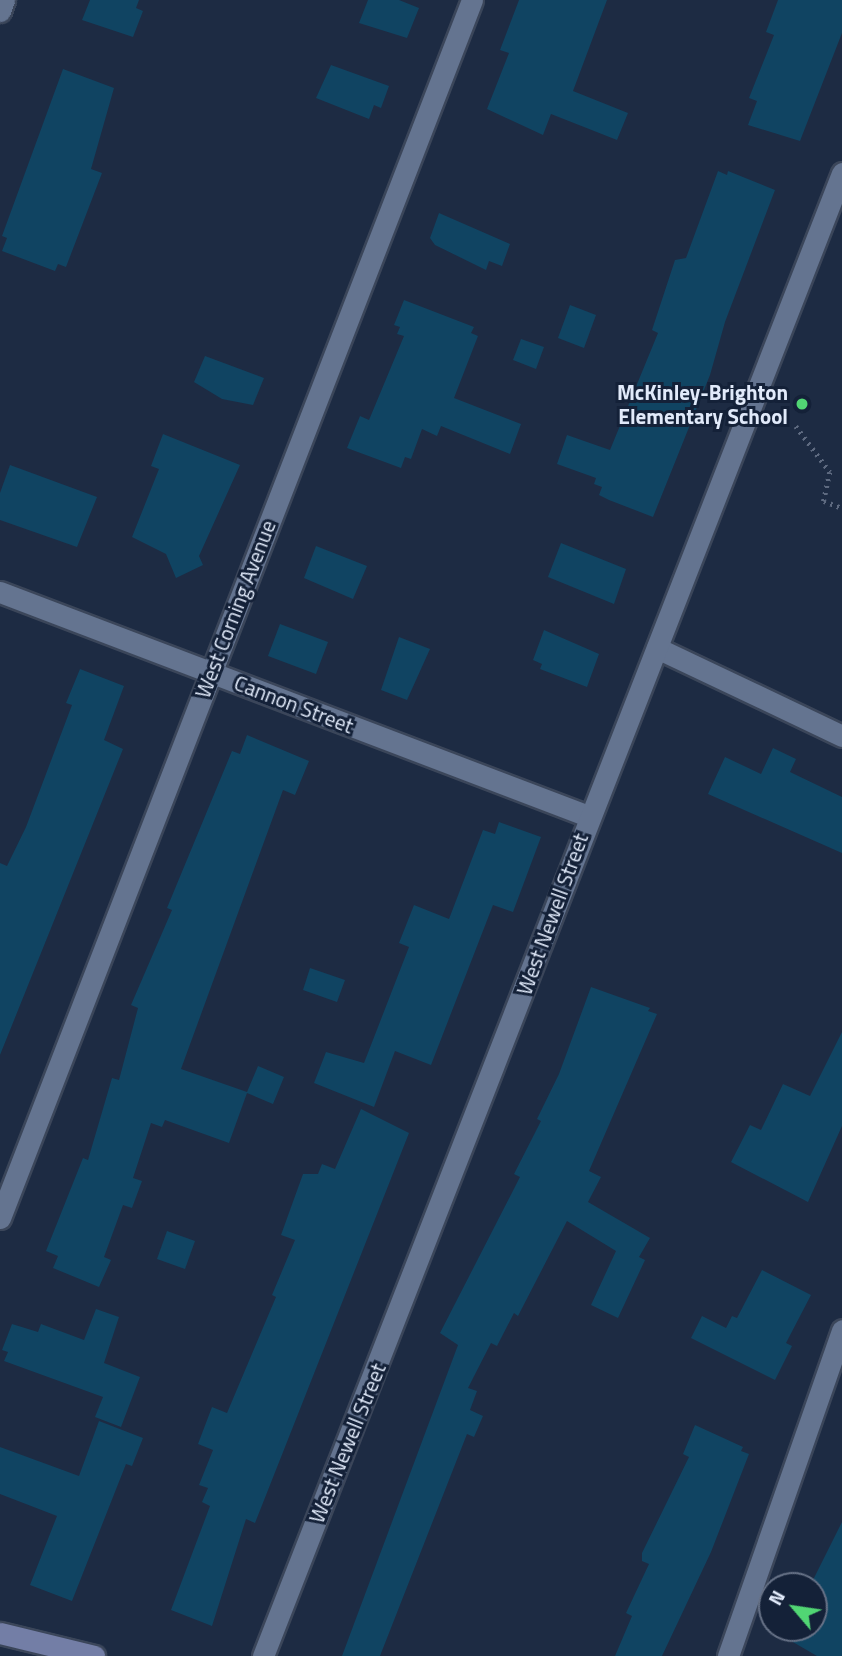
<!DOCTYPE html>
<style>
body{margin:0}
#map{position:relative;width:842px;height:1656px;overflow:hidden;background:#1d2b43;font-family:"Titillium Web",sans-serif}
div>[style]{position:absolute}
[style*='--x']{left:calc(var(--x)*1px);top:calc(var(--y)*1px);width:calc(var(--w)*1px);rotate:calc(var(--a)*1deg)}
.building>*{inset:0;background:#104462}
.path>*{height:4.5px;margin-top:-2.25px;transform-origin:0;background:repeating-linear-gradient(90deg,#5e6a80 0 2px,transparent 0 7px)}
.roads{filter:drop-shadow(2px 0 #3b465a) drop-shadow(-2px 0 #3b465a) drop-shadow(0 2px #3b465a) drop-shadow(0 -2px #3b465a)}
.street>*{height:21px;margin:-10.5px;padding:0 10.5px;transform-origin:10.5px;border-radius:10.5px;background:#647490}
.secondary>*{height:21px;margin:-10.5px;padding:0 10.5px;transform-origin:10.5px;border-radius:10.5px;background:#737ea6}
.dots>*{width:19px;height:19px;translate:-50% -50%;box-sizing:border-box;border:4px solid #142138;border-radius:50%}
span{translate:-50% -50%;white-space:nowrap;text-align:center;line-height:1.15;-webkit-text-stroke:6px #142138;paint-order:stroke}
.poi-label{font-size:21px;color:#e1eafa;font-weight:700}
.right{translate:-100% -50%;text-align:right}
.street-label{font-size:21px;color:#e1eafa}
.north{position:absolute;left:758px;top:1572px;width:70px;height:70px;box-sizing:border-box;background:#142138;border:2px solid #667186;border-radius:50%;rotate:299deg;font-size:19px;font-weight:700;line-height:28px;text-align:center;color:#e1eafa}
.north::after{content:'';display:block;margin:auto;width:24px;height:32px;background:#51d674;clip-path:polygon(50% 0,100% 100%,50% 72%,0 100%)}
</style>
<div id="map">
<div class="building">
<div style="clip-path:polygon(90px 0,139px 0,136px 8px,143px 11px,133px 37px,82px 20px)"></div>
<div style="clip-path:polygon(368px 0,399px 0,419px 8px,407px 38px,359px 23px)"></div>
<div style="clip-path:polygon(519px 0,607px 0,573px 91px,628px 113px,617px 140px,551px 114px,543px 135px,487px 109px,509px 53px,500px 50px)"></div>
<div style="clip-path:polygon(778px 0,842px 0,842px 33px,800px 141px,748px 125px,757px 101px,749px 98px,774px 35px,766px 32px)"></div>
<div style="clip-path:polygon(331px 65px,389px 86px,381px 108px,374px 105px,369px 119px,316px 98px)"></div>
<div style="clip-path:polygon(63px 69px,114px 88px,91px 169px,102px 173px,66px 267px,58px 264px,55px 271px,2px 251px,7px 238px,2px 236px)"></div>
<div style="clip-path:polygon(718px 171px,727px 175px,728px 171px,775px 190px,725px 322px,710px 375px,653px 517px,609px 500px,599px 495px,602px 487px,594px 484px,596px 478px,557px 464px,567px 435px,610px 450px,658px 333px,652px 330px,675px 260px,686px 258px)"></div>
<div style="clip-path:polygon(439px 213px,510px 244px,502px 266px,489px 261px,486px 270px,435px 245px,430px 238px)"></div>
<div style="clip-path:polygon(404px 300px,474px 327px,471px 333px,478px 336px,454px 398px,521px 424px,510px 454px,441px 426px,437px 436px,422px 429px,411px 459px,405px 457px,401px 468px,347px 448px,360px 416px,369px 420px,404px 336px,397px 334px,400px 327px,394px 325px)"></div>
<div style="clip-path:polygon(570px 305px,596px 315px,584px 348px,558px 338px)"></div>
<div style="clip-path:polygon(521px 339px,544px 347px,536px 369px,513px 360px)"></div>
<div style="clip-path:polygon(205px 356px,264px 378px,253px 405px,222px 399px,194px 382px)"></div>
<div style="clip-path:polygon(163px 434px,240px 465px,199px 556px,203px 565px,176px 578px,166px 554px,132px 537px,159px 469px,151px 466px)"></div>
<div style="clip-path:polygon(10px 465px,97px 497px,77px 547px,0 520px,0 493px)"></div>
<div style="clip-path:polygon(561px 543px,626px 569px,614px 604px,548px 577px)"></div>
<div style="clip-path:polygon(316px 546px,367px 566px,353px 599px,304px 578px)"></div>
<div style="clip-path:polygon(280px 624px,328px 642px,316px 674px,268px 656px)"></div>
<div style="clip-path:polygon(544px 630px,599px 654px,587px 687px,540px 669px,542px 664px,533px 660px)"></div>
<div style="clip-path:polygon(399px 637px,430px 649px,407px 700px,381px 690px)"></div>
<div style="clip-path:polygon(80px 669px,124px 686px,104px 740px,123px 749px,0 1055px,0 863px,7px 866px,26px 827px,72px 705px,66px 703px)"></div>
<div style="clip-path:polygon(247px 735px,309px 761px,295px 795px,283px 790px,181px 1069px,247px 1092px,258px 1066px,284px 1077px,273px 1104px,247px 1093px,229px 1143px,165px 1120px,162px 1127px,151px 1123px,133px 1178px,142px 1181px,132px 1208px,123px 1205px,104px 1257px,111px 1260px,99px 1287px,53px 1268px,58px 1256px,46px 1251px,83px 1158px,88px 1160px,112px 1078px,119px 1080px,138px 1008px,131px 1005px,172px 910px,167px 908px,232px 751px,240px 754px)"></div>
<div style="clip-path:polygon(773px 748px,796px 759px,790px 772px,842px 797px,842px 853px,708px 794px,725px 757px,761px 774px)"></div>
<div style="clip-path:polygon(499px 822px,541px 837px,513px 912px,493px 905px,431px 1065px,395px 1051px,374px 1107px,314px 1083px,326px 1052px,364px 1063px,409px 947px,399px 943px,414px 905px,449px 919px,483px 830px,495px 834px)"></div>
<div style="clip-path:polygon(310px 968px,345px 980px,337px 1002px,303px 990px)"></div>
<div style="clip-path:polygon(591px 987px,650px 1008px,648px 1011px,657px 1014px,589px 1171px,601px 1177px,588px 1202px,650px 1238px,639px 1257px,645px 1260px,618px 1318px,591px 1305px,616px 1251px,567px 1221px,518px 1316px,514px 1313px,497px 1346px,491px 1343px,468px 1388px,477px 1391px,470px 1410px,483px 1416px,474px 1437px,467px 1434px,380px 1656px,342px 1656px,458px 1345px,440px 1333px,520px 1177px,514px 1174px,541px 1121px,537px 1119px,559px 1074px)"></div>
<div style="clip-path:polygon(842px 1032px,842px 1126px,808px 1202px,731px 1162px,750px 1125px,761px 1130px,783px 1084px,810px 1096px)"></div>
<div style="clip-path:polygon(361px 1109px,409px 1133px,255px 1523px,246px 1519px,212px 1626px,171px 1610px,210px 1506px,202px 1502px,208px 1488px,199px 1485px,213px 1450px,198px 1444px,212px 1407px,227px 1413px,276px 1297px,272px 1295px,295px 1240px,281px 1235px,303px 1174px,318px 1174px,322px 1164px,335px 1169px)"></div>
<div style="clip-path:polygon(167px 1231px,195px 1241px,185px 1269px,157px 1259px)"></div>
<div style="clip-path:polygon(762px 1270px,811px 1295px,786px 1343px,792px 1346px,775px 1380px,691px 1338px,702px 1316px,726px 1328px,732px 1316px,737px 1318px)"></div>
<div style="clip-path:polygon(96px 1309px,119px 1317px,104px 1363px,140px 1377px,121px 1427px,95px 1417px,103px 1397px,4px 1361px,8px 1352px,2px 1350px,12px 1324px,38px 1332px,41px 1324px,84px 1340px)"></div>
<div style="clip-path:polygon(99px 1421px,143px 1438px,132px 1466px,126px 1464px,72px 1601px,30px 1585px,57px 1516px,0 1494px,0 1447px,79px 1476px)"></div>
<div style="clip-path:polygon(695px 1425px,743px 1447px,741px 1451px,749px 1454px,711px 1552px,662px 1656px,615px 1656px,632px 1616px,626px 1613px,649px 1564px,642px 1561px,642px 1553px,689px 1457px,683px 1454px)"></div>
<div style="clip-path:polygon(842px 1522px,842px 1656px,817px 1656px,786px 1638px,791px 1628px,814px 1628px,814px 1586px,810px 1586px)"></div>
</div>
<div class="path">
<div style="--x:796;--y:426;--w:57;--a:53.5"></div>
<div style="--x:830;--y:472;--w:30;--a:102"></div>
<div style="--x:824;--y:501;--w:19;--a:21"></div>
</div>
<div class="roads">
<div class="street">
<div style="--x:0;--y:11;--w:12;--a:-70"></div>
<div style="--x:0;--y:592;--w:629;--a:20.85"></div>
<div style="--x:657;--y:648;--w:205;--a:25.4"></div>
<div style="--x:0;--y:1218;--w:1306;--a:-68.82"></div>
<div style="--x:263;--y:1656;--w:1592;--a:-68.67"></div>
<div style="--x:728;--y:1656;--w:345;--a:-70.7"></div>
</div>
<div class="secondary">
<div style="--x:0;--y:1633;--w:97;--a:13.7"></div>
</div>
</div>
<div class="dots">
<div style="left:802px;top:404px;background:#51d674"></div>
</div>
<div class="poi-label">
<span class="right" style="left:788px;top:404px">McKinley-Brighton<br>Elementary School</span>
</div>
<div class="street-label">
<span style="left:235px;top:609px;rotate:-69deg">West Corning Avenue</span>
<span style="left:294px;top:704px;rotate:21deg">Cannon Street</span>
<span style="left:552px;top:914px;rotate:-70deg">West Newell Street</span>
<span style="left:347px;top:1443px;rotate:-68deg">West Newell Street</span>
</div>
<div class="north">N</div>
</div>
